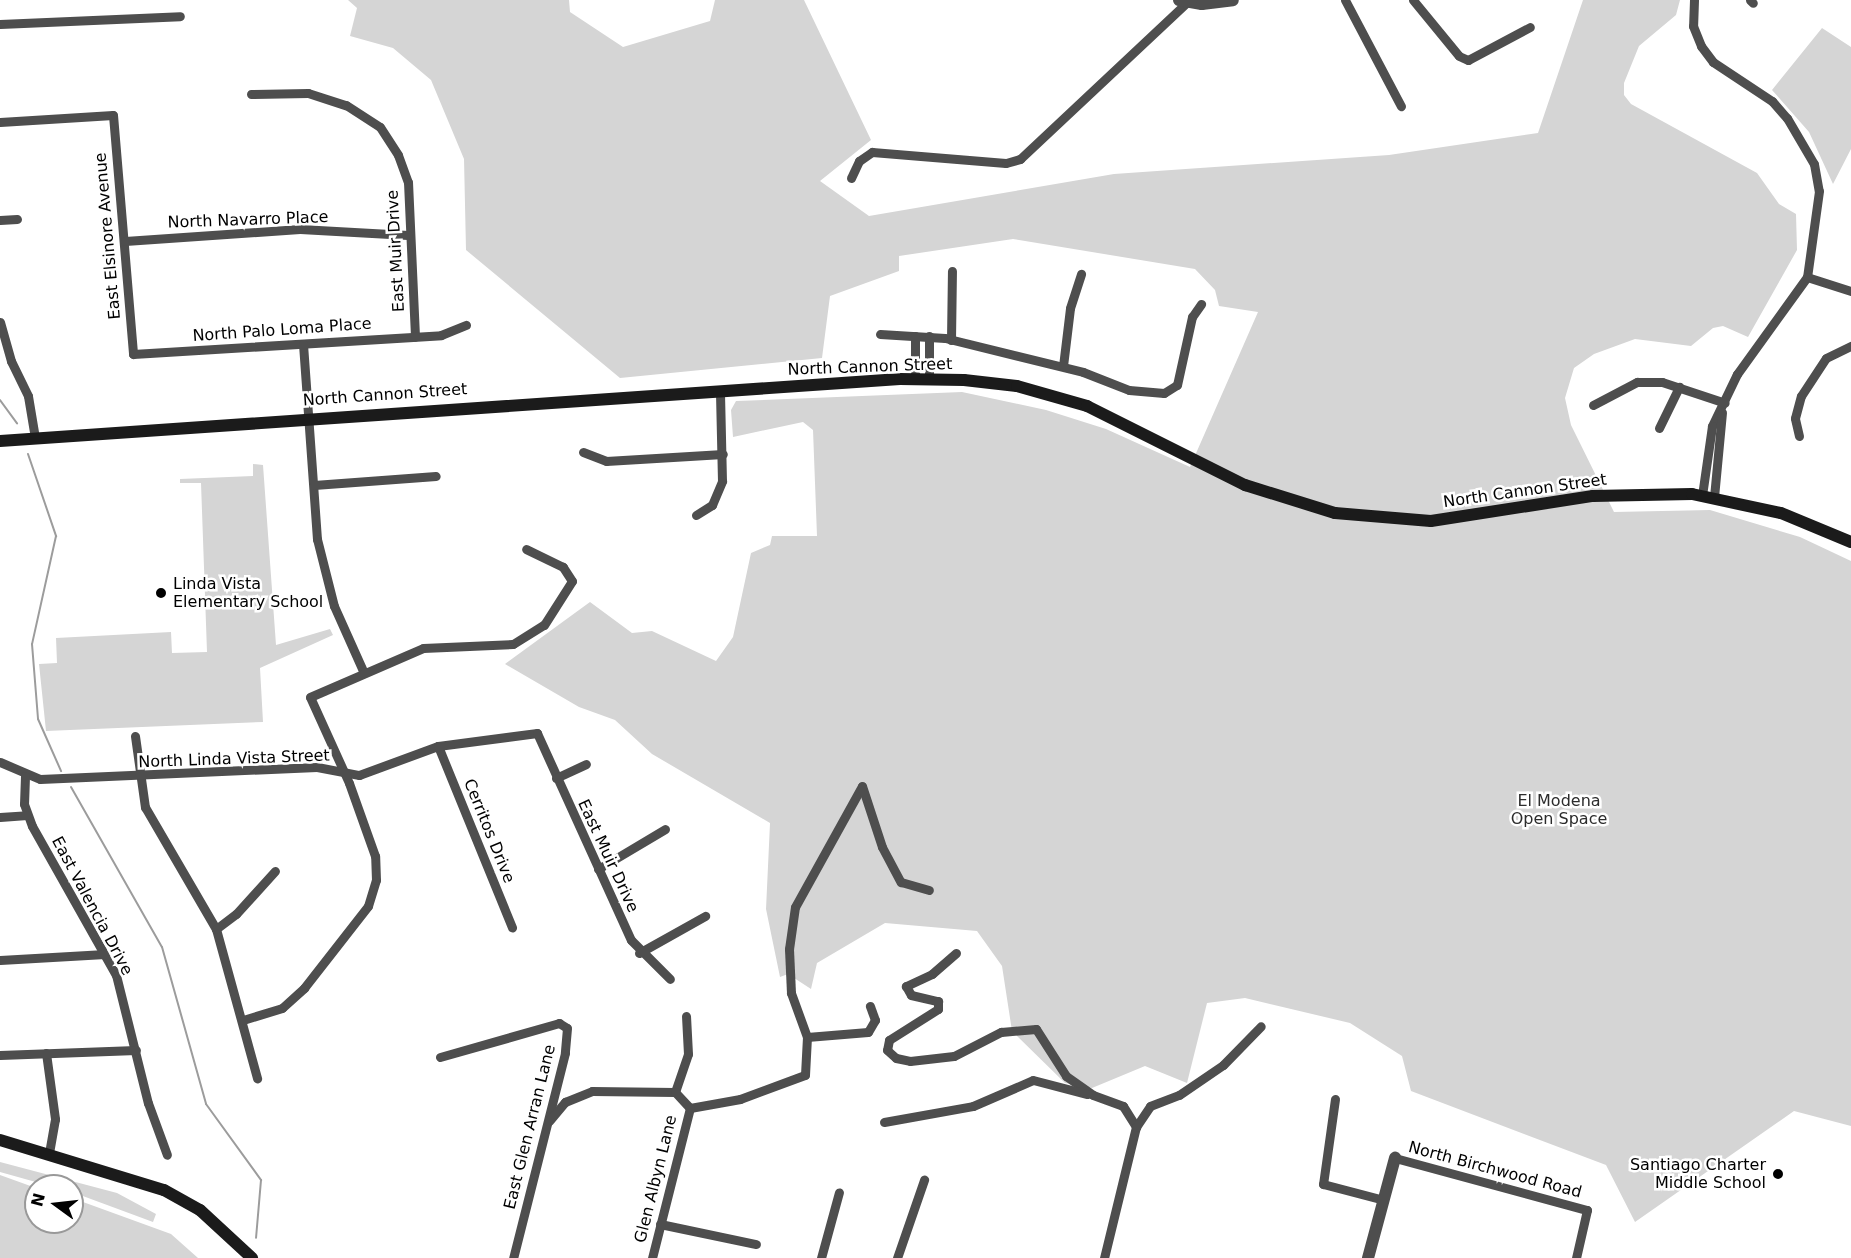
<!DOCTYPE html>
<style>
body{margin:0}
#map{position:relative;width:1851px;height:1258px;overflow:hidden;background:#fff;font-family:"DejaVu Sans",sans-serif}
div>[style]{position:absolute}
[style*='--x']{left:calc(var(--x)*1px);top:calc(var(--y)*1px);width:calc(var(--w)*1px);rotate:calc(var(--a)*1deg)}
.green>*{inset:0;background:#d5d5d5}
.stream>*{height:2px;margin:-1px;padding:0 1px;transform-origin:1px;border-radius:1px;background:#9c9c9c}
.minor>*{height:9px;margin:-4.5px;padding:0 4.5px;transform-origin:4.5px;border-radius:4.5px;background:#4e4e4e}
.tertiary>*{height:12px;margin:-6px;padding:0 6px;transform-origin:6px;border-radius:6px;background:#4e4e4e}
.secondary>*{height:12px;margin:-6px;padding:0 6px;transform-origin:6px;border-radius:6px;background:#1b1b1b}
.dots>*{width:16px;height:16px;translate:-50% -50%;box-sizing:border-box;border:3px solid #fff;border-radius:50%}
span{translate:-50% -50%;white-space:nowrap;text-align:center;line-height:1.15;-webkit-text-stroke:5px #fff;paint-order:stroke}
.street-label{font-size:16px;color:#000}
.poi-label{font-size:16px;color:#000}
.left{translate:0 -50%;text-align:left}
.right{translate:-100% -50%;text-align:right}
.park-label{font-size:16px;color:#2c2c2c}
.north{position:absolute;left:24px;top:1174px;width:60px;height:60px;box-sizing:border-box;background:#fff;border:2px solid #999;border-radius:50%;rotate:285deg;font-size:16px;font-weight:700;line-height:24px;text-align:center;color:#000}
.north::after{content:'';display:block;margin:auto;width:21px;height:27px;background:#000;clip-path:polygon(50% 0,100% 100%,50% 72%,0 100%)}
</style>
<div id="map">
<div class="green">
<div style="clip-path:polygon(348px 0,569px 0,570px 12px,623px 47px,710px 21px,715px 0,804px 0,871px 140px,820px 181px,869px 216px,1114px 174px,1389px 155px,1538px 133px,1583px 0,1680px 0,1676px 15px,1639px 46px,1624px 83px,1624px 95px,1631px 104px,1757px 173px,1779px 204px,1796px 214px,1797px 250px,1748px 337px,1723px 326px,1713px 328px,1691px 346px,1635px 339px,1594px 354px,1574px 368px,1565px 398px,1571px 425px,1614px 512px,1710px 510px,1800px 537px,1851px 561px,1851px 1126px,1794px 1111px,1635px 1222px,1606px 1165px,1411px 1091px,1402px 1056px,1350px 1023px,1245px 998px,1207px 1003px,1187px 1083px,1145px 1066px,1092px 1088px,1065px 1083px,1012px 1031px,1002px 966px,977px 931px,885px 923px,817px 963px,811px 989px,788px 974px,780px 977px,766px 909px,770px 823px,652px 754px,615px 720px,579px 707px,505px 664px,590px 602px,632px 633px,652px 631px,716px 661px,733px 637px,751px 553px,770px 545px,772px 536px,817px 536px,813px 430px,803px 422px,733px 437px,731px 410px,736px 401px,962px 392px,1046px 410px,1106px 429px,1190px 467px,1258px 312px,1219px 306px,1215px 290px,1195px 269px,1013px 239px,899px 256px,899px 271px,830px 296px,822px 358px,620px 378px,466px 250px,464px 159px,431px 80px,393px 48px,350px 36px,357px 8px)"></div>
<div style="clip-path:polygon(1822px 28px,1851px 47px,1851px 149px,1833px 184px,1809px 132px,1772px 90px)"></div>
<div style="clip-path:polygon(253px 464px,263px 465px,276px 645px,330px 629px,333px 635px,260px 668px,263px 722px,46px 731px,39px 664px,57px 663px,56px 638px,171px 632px,172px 653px,207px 652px,201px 483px,180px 483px,180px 479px,253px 476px)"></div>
<div style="clip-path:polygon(0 1162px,117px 1193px,156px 1214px,153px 1222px,72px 1192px,72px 1186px,50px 1186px,0 1172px)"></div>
<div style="clip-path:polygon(0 1175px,36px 1188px,36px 1222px,72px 1222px,72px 1198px,171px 1234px,198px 1258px,0 1258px)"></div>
</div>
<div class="stream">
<div style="--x:0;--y:400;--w:29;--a:54"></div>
<div style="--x:28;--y:454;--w:87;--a:71.1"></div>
<div style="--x:56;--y:536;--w:111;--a:102.5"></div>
<div style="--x:32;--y:644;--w:75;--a:85.4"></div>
<div style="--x:38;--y:719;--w:57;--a:66.1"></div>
<div style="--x:71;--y:787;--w:184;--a:60.4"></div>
<div style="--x:162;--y:947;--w:163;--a:74.3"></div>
<div style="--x:206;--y:1104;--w:94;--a:54.1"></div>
<div style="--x:261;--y:1180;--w:58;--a:94.9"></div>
</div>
<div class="minor">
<div style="--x:1345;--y:0;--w:120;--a:62.2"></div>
<div style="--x:1413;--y:0;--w:72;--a:50.6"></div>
<div style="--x:1459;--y:56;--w:10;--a:24"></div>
<div style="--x:1468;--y:60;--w:70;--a:-28"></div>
<div style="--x:1694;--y:0;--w:26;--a:92"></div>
<div style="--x:1693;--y:26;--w:22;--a:68"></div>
<div style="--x:1701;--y:46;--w:20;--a:53"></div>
<div style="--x:1713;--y:62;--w:71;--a:33.5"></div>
<div style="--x:1772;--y:101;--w:23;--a:49"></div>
<div style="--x:1787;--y:118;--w:53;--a:59.6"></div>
<div style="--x:1814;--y:164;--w:27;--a:80"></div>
<div style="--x:1819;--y:191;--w:87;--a:97.9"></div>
<div style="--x:1807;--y:277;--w:120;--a:125.8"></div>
<div style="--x:1737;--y:374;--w:58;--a:115.7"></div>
<div style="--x:1712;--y:426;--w:70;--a:98.2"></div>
<div style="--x:1750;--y:0;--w:4;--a:45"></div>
<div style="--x:0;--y:24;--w:180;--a:-2.5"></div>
<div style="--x:251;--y:94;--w:57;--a:-1"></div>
<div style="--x:308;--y:93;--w:40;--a:18"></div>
<div style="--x:346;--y:105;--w:40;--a:32.9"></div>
<div style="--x:380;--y:127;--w:33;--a:57"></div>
<div style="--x:398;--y:155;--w:29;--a:70"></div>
<div style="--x:408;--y:182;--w:155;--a:87.4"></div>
<div style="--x:0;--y:122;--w:113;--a:-3.5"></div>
<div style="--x:113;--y:115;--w:240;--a:85.2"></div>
<div style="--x:133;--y:354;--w:309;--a:-3.5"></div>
<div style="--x:441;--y:335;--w:27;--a:-22"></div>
<div style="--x:851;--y:178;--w:19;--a:-65"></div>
<div style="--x:859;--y:161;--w:16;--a:-35"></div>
<div style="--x:872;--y:152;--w:134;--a:4.7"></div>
<div style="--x:1006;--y:163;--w:15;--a:-16"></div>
<div style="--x:1020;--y:159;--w:228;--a:-43.2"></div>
<div style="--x:0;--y:220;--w:17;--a:-3"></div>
<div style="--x:125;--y:241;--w:175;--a:-3.9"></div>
<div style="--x:300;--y:229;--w:108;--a:3.2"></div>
<div style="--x:1807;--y:277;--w:46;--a:17.7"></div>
<div style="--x:0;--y:322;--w:41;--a:74.2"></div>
<div style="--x:11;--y:361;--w:39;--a:64"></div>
<div style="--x:28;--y:396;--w:43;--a:80.5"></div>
<div style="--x:880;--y:334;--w:65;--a:3.5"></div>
<div style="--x:945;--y:338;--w:142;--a:13.8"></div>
<div style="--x:1083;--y:372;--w:49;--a:21.4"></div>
<div style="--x:1129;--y:390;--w:35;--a:5"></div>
<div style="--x:1164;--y:393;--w:15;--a:-32"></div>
<div style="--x:1177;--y:385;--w:70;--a:-77.6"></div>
<div style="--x:1192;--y:317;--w:16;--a:-55"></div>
<div style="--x:915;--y:336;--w:42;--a:90"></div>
<div style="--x:929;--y:336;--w:42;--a:90"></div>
<div style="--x:951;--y:340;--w:69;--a:-89.2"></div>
<div style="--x:303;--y:344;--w:196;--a:85.9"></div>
<div style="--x:317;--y:539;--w:69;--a:75.8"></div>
<div style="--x:334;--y:606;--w:73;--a:65.9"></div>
<div style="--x:1063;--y:366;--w:58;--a:-83.1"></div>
<div style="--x:1070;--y:308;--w:36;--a:-72"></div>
<div style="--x:1593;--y:405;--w:50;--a:-27.6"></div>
<div style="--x:1637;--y:382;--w:25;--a:0"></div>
<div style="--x:1662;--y:382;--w:66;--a:18.4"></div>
<div style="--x:1659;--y:428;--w:46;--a:-64"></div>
<div style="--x:1799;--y:436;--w:18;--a:-103"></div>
<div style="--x:1795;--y:418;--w:23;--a:-75"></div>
<div style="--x:1801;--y:396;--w:45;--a:-56.7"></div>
<div style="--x:1826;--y:358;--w:28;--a:-26"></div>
<div style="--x:583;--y:452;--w:25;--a:21"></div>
<div style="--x:606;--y:461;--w:117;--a:-3.4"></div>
<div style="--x:314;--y:485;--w:122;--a:-4.2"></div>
<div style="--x:1714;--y:497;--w:85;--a:-84.6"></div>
<div style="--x:696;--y:515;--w:19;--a:-32"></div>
<div style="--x:712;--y:505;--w:26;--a:-67"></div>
<div style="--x:722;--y:481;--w:90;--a:-91.3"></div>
<div style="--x:135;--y:736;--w:72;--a:82"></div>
<div style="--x:145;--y:807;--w:141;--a:59.8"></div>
<div style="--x:216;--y:929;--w:155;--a:74.6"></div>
<div style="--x:438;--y:746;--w:196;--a:67.8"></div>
<div style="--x:0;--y:762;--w:43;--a:23"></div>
<div style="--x:40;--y:779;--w:277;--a:-2.5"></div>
<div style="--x:317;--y:767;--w:43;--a:10.8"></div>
<div style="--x:359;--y:775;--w:84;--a:-20.2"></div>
<div style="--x:438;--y:746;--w:100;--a:-7.5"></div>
<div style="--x:537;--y:733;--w:227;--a:65.6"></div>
<div style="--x:631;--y:940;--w:55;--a:45"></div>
<div style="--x:25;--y:776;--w:28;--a:92"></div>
<div style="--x:24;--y:804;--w:23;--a:70"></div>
<div style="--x:32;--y:826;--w:171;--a:60.6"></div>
<div style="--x:116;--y:975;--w:132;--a:76"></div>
<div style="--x:148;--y:1103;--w:55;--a:69.9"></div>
<div style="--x:556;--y:778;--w:33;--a:-25"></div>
<div style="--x:0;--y:817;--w:27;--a:-4"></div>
<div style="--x:598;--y:869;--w:78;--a:-30.8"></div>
<div style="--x:216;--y:929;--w:25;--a:-37"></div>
<div style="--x:236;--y:914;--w:58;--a:-47.8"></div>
<div style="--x:639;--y:953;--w:76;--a:-29.3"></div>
<div style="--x:956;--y:953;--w:32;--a:139"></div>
<div style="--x:932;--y:974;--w:29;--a:155"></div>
<div style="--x:906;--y:986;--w:10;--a:61"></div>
<div style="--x:911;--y:995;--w:28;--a:13"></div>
<div style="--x:938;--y:1001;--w:8;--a:90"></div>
<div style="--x:938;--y:1009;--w:58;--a:147.7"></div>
<div style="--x:889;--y:1040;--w:10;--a:101"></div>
<div style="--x:887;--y:1050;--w:12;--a:42"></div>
<div style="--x:896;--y:1058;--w:14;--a:12"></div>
<div style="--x:910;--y:1061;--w:44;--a:-6.5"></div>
<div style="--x:954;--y:1056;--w:53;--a:-27.1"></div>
<div style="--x:1001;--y:1032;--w:35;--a:-5"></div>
<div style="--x:1036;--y:1029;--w:56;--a:57.4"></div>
<div style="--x:1066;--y:1076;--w:33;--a:35"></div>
<div style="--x:1093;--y:1095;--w:32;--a:20"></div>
<div style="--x:1123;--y:1106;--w:25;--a:58"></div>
<div style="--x:0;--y:960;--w:105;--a:-3.3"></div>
<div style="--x:243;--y:1020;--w:41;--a:-17.1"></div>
<div style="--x:282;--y:1008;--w:30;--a:-42"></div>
<div style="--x:304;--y:988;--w:104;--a:-52"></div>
<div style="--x:368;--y:906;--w:27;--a:-73"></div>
<div style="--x:376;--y:880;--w:24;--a:-92"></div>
<div style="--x:375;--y:856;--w:77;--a:-109.6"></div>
<div style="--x:349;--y:783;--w:94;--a:-114.4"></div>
<div style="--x:310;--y:697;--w:123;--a:-23.4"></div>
<div style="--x:423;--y:648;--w:90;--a:-2.5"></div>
<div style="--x:513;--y:644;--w:36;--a:-32"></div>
<div style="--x:544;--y:625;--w:52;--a:-57.5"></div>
<div style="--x:572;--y:581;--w:17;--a:-123"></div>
<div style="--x:563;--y:567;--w:41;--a:-154.1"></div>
<div style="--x:807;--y:1037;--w:61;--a:-4.7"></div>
<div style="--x:868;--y:1032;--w:14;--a:-60"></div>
<div style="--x:875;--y:1020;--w:15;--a:-110"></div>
<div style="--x:46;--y:1053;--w:67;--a:82.2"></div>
<div style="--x:55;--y:1119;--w:35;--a:100"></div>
<div style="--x:0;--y:1055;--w:136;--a:-2.1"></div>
<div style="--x:440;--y:1057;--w:124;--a:-15.9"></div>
<div style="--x:559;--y:1023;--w:9;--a:32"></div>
<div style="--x:567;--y:1028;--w:25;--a:95"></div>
<div style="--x:565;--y:1053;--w:211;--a:104.2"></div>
<div style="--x:675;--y:1092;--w:40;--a:-71.1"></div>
<div style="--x:688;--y:1054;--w:38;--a:-93"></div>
<div style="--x:1335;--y:1099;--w:86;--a:98"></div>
<div style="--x:1323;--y:1184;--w:63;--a:14.7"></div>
<div style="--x:690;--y:1108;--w:51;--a:-10.2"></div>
<div style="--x:740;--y:1099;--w:69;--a:-20.3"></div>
<div style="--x:805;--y:1075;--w:38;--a:-87"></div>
<div style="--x:807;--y:1037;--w:47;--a:-110"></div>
<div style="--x:791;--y:993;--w:44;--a:-92.6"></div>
<div style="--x:789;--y:949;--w:42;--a:-81.9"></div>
<div style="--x:795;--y:907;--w:138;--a:-61"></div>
<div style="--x:862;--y:786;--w:64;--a:71.8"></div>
<div style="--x:882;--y:847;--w:40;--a:62"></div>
<div style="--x:901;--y:882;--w:29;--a:16"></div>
<div style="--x:549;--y:1121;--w:25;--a:-50"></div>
<div style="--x:565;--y:1102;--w:29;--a:-22"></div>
<div style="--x:592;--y:1091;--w:83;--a:0.7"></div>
<div style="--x:675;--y:1092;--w:22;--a:47"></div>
<div style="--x:884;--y:1122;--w:90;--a:-10.2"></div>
<div style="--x:973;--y:1106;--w:65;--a:-23.4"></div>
<div style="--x:1033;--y:1080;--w:56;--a:14.5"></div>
<div style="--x:1395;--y:1158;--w:199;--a:15.2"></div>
<div style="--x:1587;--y:1210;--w:49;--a:102.9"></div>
<div style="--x:660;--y:1224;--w:98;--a:11.8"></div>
<div style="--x:652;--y:1258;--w:155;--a:-75.8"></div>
<div style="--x:821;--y:1258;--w:68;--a:-74.7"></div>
<div style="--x:897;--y:1258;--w:83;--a:-70.9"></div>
<div style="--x:1104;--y:1258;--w:135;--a:-76.3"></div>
<div style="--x:1136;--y:1127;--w:25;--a:-56"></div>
<div style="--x:1150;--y:1106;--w:31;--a:-21"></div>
<div style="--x:1179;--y:1095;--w:53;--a:-34.3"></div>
<div style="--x:1223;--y:1065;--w:54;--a:-45.7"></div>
</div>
<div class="tertiary">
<div style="--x:1179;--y:0;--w:23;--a:10"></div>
<div style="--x:1202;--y:4;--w:31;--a:-7"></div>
<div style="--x:1368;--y:1258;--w:104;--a:-74.9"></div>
</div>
<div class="secondary">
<div style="--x:0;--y:441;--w:902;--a:-3.94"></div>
<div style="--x:900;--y:379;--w:64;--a:0.9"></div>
<div style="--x:964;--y:380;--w:53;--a:6.5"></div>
<div style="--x:1017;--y:386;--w:73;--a:15.9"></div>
<div style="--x:1087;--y:406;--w:177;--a:26.6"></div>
<div style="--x:1245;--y:485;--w:94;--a:17.3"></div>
<div style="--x:1335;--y:513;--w:96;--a:4.8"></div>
<div style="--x:1431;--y:521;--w:164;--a:-8.8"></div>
<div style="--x:1593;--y:496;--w:99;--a:-1.2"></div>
<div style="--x:1692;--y:494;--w:91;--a:12.1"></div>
<div style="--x:1781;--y:513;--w:76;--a:22.5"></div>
<div style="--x:0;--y:1140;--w:171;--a:17"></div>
<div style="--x:164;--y:1190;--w:41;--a:29.1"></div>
<div style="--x:200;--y:1210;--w:71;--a:42.7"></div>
</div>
<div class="dots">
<div style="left:161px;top:593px;background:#000"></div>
<div style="left:1778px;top:1174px;background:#000"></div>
</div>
<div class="street-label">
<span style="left:248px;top:220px;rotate:-2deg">North Navarro Place</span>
<span style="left:108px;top:236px;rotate:-95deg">East Elsinore Avenue</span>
<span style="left:396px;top:251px;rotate:-93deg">East Muir Drive</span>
<span style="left:282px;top:330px;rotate:-4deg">North Palo Loma Place</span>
<span style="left:870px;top:367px;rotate:-2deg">North Cannon Street</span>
<span style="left:385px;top:395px;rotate:-4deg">North Cannon Street</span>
<span style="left:1525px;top:491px;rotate:-8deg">North Cannon Street</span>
<span style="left:234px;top:759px;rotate:-2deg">North Linda Vista Street</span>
<span style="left:489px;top:831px;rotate:68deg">Cerritos Drive</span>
<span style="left:608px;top:856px;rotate:65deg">East Muir Drive</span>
<span style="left:92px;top:906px;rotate:62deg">East Valencia Drive</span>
<span style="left:530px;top:1127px;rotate:-76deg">East Glen Arran Lane</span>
<span style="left:1495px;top:1170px;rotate:15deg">North Birchwood Road</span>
<span style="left:656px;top:1179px;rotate:-76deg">Glen Albyn Lane</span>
</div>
<div class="poi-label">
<span class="left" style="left:173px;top:593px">Linda Vista<br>Elementary School</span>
<span class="right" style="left:1766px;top:1174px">Santiago Charter<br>Middle School</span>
</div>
<div class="park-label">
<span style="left:1559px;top:810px">El Modena<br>Open Space</span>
</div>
<div class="north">N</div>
</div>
